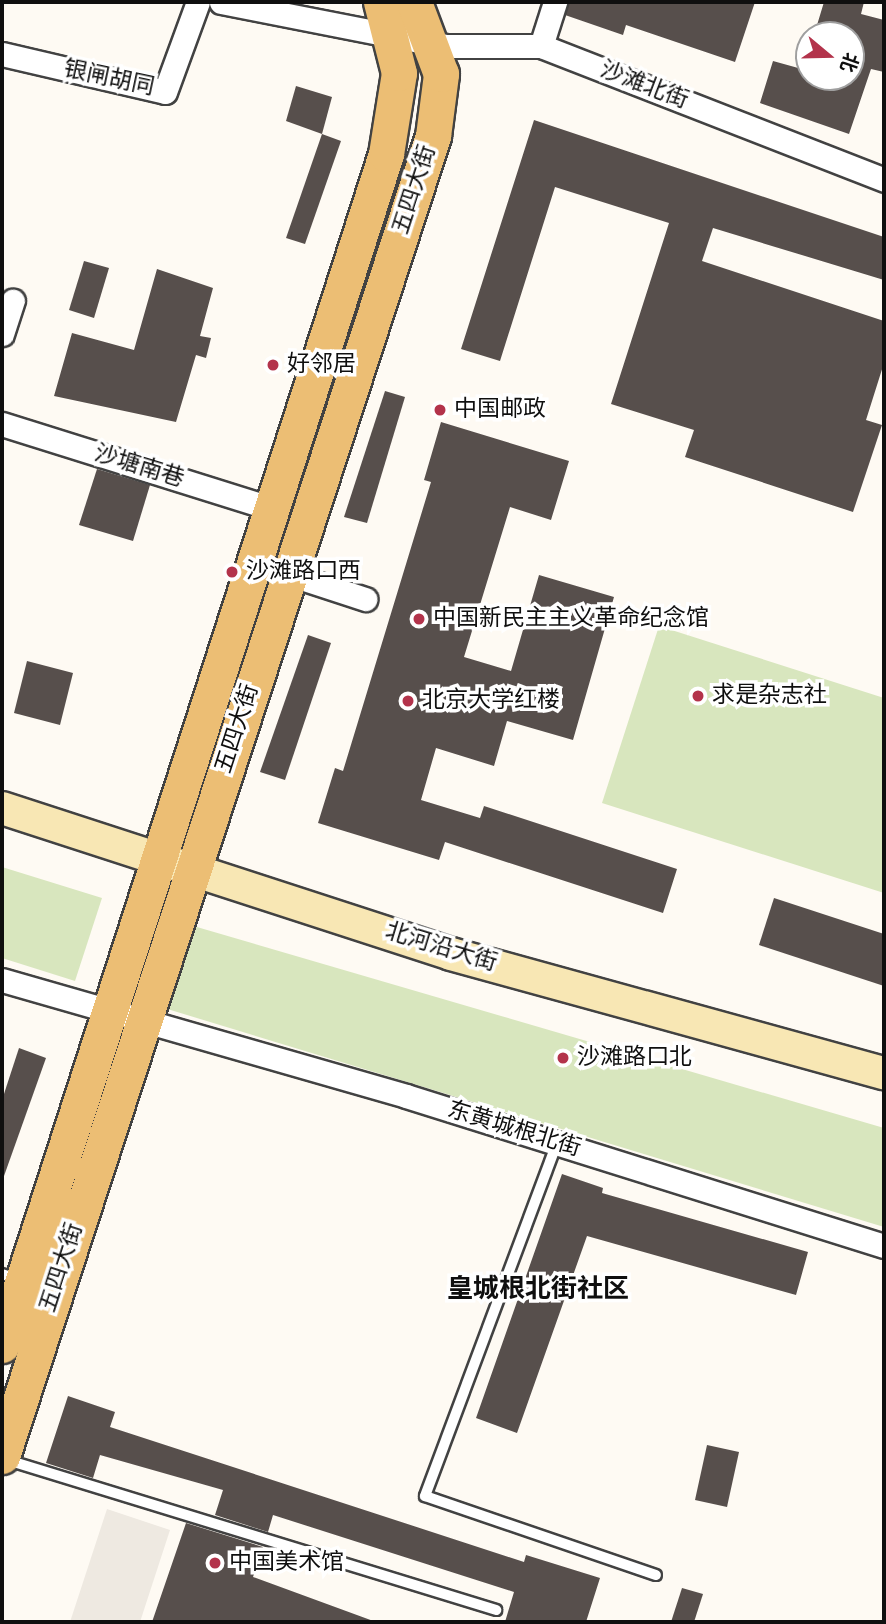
<!DOCTYPE html>
<meta charset="utf-8">
<style>
body{margin:0}
#map{position:relative;width:886px;height:1624px;overflow:hidden;background:#fefaf3;font-family:Spectral,"Noto Sans SC",serif}
div>[style]{position:absolute}
[style*='--x']{left:calc(var(--x)*1px);top:calc(var(--y)*1px);width:calc(var(--w)*1px);rotate:calc(var(--a)*1deg)}
.green>*{inset:0;background:#d8e6be}
.plaza>*{inset:0;background:#eee9e1}
.building>*{inset:0;background:#574f4c}
.roads{filter:drop-shadow(2px 0 #424242) drop-shadow(-2px 0 #424242) drop-shadow(0 2px #424242) drop-shadow(0 -2px #424242)}
.service>*{height:10px;margin:-5px;padding:0 5px;transform-origin:5px;border-radius:5px;background:#fff}
.minor>*{height:23px;margin:-11.5px;padding:0 11.5px;transform-origin:11.5px;border-radius:11.5px;background:#fff}
.secondary>*{height:32px;margin:-16px;padding:0 16px;transform-origin:16px;border-radius:16px;background:#f8e7b4}
.primary>*{height:35px;margin:-17.5px;padding:0 17.5px;transform-origin:17.5px;border-radius:17.5px;background:#ecbe74}
.dots>*{width:19px;height:19px;translate:-50% -50%;box-sizing:border-box;border:4px solid #fff;border-radius:50%}
span{translate:-50% -50%;white-space:nowrap;text-align:center;line-height:1.15;-webkit-text-stroke:7px #fff;paint-order:stroke}
.street-label{font-size:23px;color:#0f0f0f}
.poi-label{font-size:23px;color:#0f0f0f}
.left{translate:0 -50%;text-align:left}
.quarter-label{font-size:26px;color:#0f0f0f;font-weight:700}
.frame{position:absolute;inset:0;border:4px solid #0f0f0f;pointer-events:none}
.north{position:absolute;left:795px;top:21px;width:70px;height:70px;box-sizing:border-box;background:#fff;border:2px solid #9f9f9f;border-radius:50%;rotate:109deg;font-size:19px;font-weight:700;line-height:28px;text-align:center;color:#0f0f0f}
.north::after{content:'';display:block;margin:auto;width:24px;height:32px;background:#b3334b;clip-path:polygon(50% 0,100% 100%,50% 72%,0 100%)}
</style>
<div id="map">
<div class="green">
<div style="clip-path:polygon(659px 626px,884px 698px,884px 893px,602px 803px)"></div>
<div style="clip-path:polygon(2px 867px,102px 898px,75px 981px,2px 958px)"></div>
<div style="clip-path:polygon(190px 925px,884px 1128px,884px 1227px,164px 1008px)"></div>
</div>
<div class="plaza">
<div style="clip-path:polygon(107px 1509px,170px 1530px,140px 1622px,70px 1622px)"></div>
</div>
<div class="building">
<div style="clip-path:polygon(569px 2px,755px 2px,735px 62px,626px 25px,623px 35px,565px 15px)"></div>
<div style="clip-path:polygon(824px 2px,864px 2px,861px 14px,884px 20px,884px 72px,871px 69px,849px 134px,760px 103px,773px 61px,809px 71px,809px 77px,851px 77px,851px 35px,814px 35px)"></div>
<div style="clip-path:polygon(296px 86px,332px 97px,322px 134px,286px 121px)"></div>
<div style="clip-path:polygon(534px 120px,884px 237px,884px 280px,713px 228px,702px 261px,884px 321px,884px 363px,866px 420px,882px 425px,853px 512px,685px 457px,694px 430px,611px 404px,669px 223px,555px 187px,500px 361px,461px 349px)"></div>
<div style="clip-path:polygon(322px 134px,341px 141px,305px 244px,286px 238px)"></div>
<div style="clip-path:polygon(84px 261px,109px 268px,94px 318px,69px 310px)"></div>
<div style="clip-path:polygon(157px 269px,213px 288px,200px 336px,211px 338px,206px 358px,196px 355px,176px 422px,54px 396px,72px 333px,134px 350px)"></div>
<div style="clip-path:polygon(385px 391px,405px 397px,367px 523px,344px 517px)"></div>
<div style="clip-path:polygon(441px 422px,569px 461px,551px 520px,510px 507px,464px 657px,511px 671px,539px 575px,614px 597px,573px 740px,507px 721px,494px 766px,436px 748px,421px 800px,480px 818px,484px 806px,677px 869px,663px 913px,445px 842px,439px 860px,318px 823px,335px 768px,343px 771px,431px 482px,424px 480px)"></div>
<div style="clip-path:polygon(97px 469px,150px 485px,133px 541px,79px 525px)"></div>
<div style="clip-path:polygon(308px 635px,331px 643px,285px 780px,260px 772px)"></div>
<div style="clip-path:polygon(27px 661px,73px 673px,60px 725px,14px 713px)"></div>
<div style="clip-path:polygon(774px 898px,884px 934px,884px 986px,759px 945px)"></div>
<div style="clip-path:polygon(19px 1048px,46px 1058px,4px 1176px,2px 1100px)"></div>
<div style="clip-path:polygon(562px 1174px,603px 1188px,602px 1193px,808px 1252px,796px 1295px,587px 1236px,517px 1433px,476px 1418px)"></div>
<div style="clip-path:polygon(68px 1396px,115px 1412px,110px 1427px,524px 1562px,526px 1555px,600px 1578px,586px 1622px,505px 1622px,514px 1592px,273px 1515px,268px 1532px,215px 1515px,223px 1490px,100px 1455px,93px 1478px,46px 1463px)"></div>
<div style="clip-path:polygon(707px 1445px,739px 1452px,727px 1507px,695px 1500px)"></div>
<div style="clip-path:polygon(186px 1523px,263px 1547px,253px 1577px,376px 1622px,152px 1622px)"></div>
<div style="clip-path:polygon(682px 1588px,703px 1594px,694px 1622px,671px 1622px)"></div>
</div>
<div class="roads">
<div class="service">
<div style="--x:557;--y:1143;--w:377;--a:110.5"></div>
<div style="--x:425;--y:1496;--w:244;--a:18.9"></div>
<div style="--x:2;--y:1274;--w:19;--a:18"></div>
<div style="--x:4;--y:1459;--w:515;--a:17.06"></div>
</div>
<div class="minor">
<div style="--x:221;--y:2;--w:228;--a:11.1"></div>
<div style="--x:445;--y:46;--w:96;--a:0"></div>
<div style="--x:541;--y:46;--w:368;--a:21.3"></div>
<div style="--x:541;--y:46;--w:46;--a:-72.3"></div>
<div style="--x:2;--y:54;--w:167;--a:13.1"></div>
<div style="--x:165;--y:92;--w:96;--a:-69.9"></div>
<div style="--x:2;--y:334;--w:35;--a:-72"></div>
<div style="--x:2;--y:424;--w:287;--a:17.4"></div>
<div style="--x:258;--y:564;--w:113;--a:18.1"></div>
<div style="--x:2;--y:980;--w:420;--a:16"></div>
<div style="--x:406;--y:1096;--w:501;--a:17.42"></div>
</div>
<div class="secondary">
<div style="--x:2;--y:808;--w:472;--a:18"></div>
<div style="--x:451;--y:954;--w:449;--a:15.4"></div>
</div>
<div class="primary">
<div style="--x:2;--y:1345;--w:1251;--a:-72.13"></div>
<div style="--x:386;--y:154;--w:82;--a:-80.9"></div>
<div style="--x:399;--y:73;--w:73;--a:-104.2"></div>
<div style="--x:2;--y:1456;--w:1389;--a:-71.92"></div>
<div style="--x:433;--y:136;--w:63;--a:-82.6"></div>
<div style="--x:441;--y:74;--w:77;--a:-110.6"></div>
</div>
</div>
<div class="dots">
<div style="left:273px;top:365px;background:#b3334b"></div>
<div style="left:440px;top:410px;background:#b3334b"></div>
<div style="left:232px;top:572px;background:#b3334b"></div>
<div style="left:419px;top:619px;background:#b3334b"></div>
<div style="left:698px;top:696px;background:#b3334b"></div>
<div style="left:408px;top:701px;background:#b3334b"></div>
<div style="left:563px;top:1058px;background:#b3334b"></div>
<div style="left:215px;top:1563px;background:#b3334b"></div>
</div>
<div class="street-label">
<span style="left:109px;top:79px;rotate:12deg">银闸胡同</span>
<span style="left:644px;top:86px;rotate:21deg">沙滩北街</span>
<span style="left:415px;top:190px;rotate:-72deg">五四大街</span>
<span style="left:139px;top:467px;rotate:17deg">沙塘南巷</span>
<span style="left:238px;top:729px;rotate:-72deg">五四大街</span>
<span style="left:441px;top:948px;rotate:17deg">北河沿大街</span>
<span style="left:514px;top:1130px;rotate:17deg">东黄城根北街</span>
<span style="left:62px;top:1268px;rotate:-72deg">五四大街</span>
</div>
<div class="poi-label">
<span class="left" style="left:287px;top:365px">好邻居</span>
<span class="left" style="left:454px;top:410px">中国邮政</span>
<span class="left" style="left:246px;top:572px">沙滩路口西</span>
<span class="left" style="left:433px;top:619px">中国新民主主义革命纪念馆</span>
<span class="left" style="left:712px;top:696px">求是杂志社</span>
<span class="left" style="left:422px;top:701px">北京大学红楼</span>
<span class="left" style="left:577px;top:1058px">沙滩路口北</span>
<span class="left" style="left:229px;top:1563px">中国美术馆</span>
</div>
<div class="quarter-label">
<span style="left:538px;top:1290px">皇城根北街社区</span>
</div>
<div class="frame"></div>
<div class="north">北</div>
</div>
